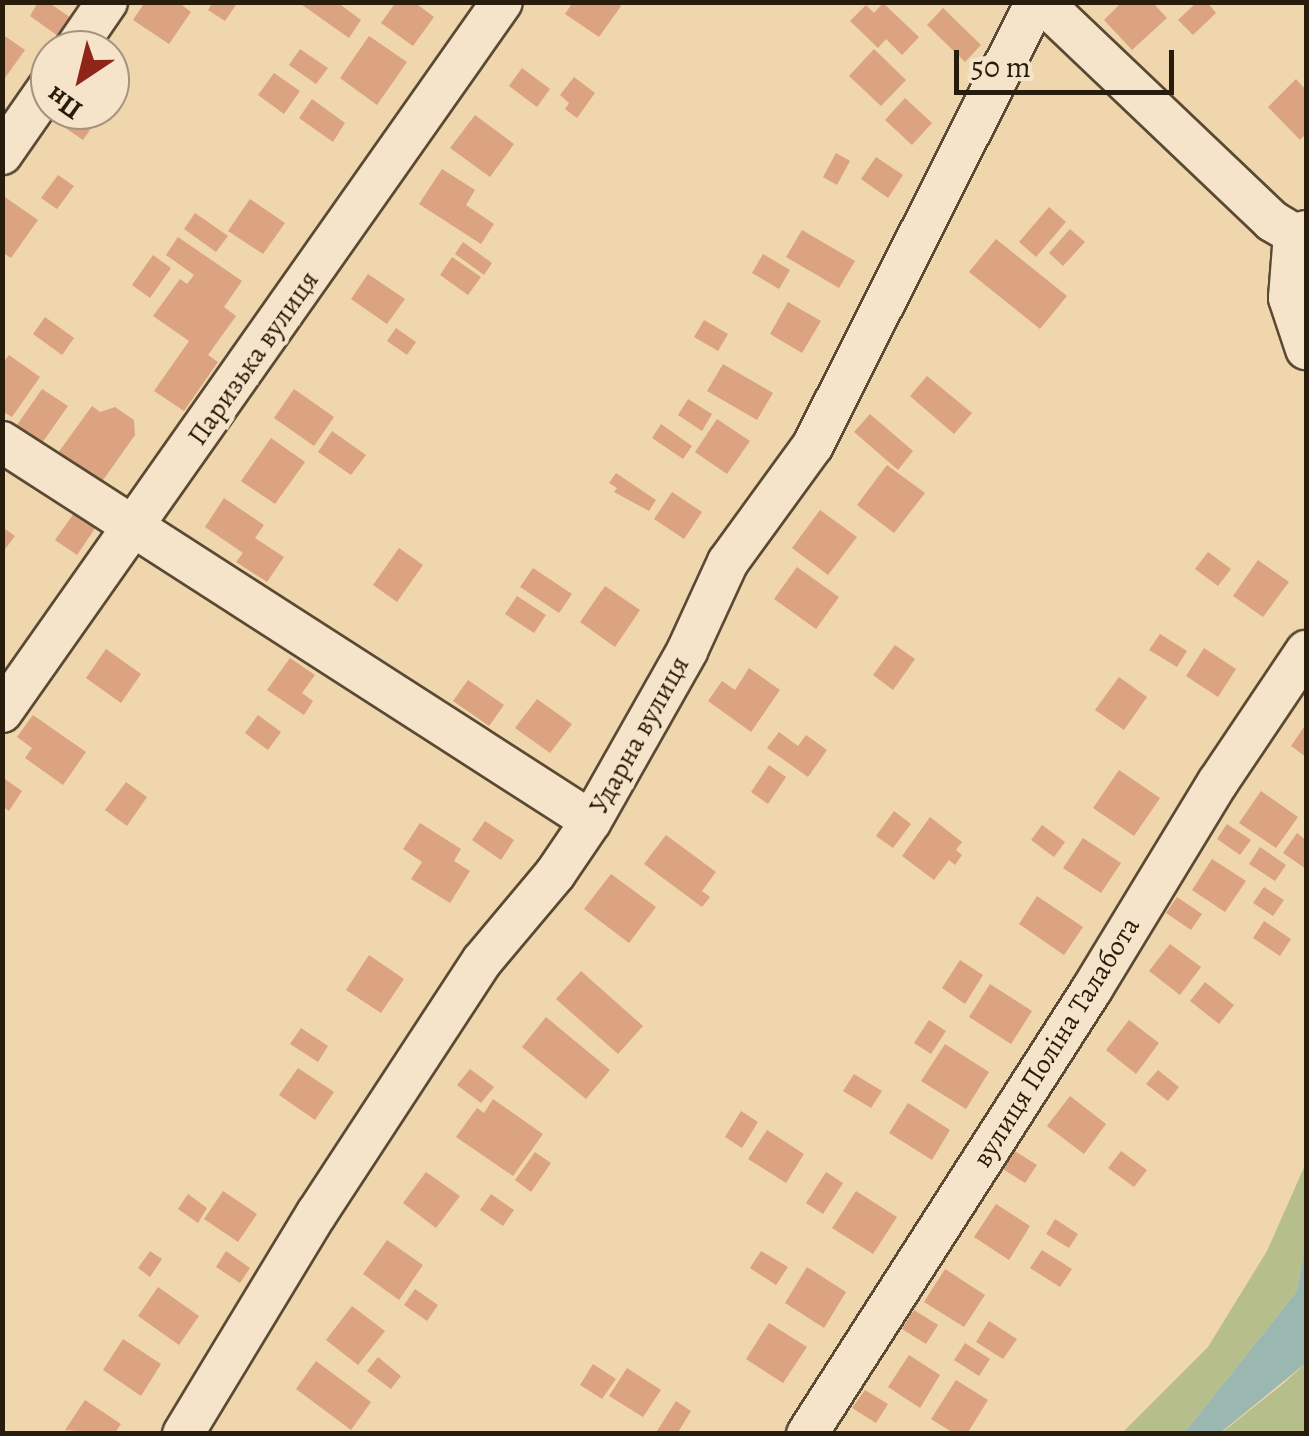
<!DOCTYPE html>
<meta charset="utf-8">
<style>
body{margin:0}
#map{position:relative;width:1309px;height:1436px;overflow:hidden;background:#efd6ac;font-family:Alegreya,serif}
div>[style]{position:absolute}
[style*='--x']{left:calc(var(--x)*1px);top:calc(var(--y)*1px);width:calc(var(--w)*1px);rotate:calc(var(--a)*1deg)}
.green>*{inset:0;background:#b6be8c}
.water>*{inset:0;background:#9ab8af}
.building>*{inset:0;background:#dca381}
.roads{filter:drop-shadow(2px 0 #5a4a34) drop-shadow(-2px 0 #5a4a34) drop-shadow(0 2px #5a4a34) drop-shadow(0 -2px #5a4a34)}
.minor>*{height:40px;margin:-20px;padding:0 20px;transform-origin:20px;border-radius:20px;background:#f5e4c9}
span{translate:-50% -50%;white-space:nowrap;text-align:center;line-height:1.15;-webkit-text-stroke:8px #f5e4c9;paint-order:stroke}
.street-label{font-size:28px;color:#281c0c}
.frame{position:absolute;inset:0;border:5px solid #281c0c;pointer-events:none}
.north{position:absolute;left:30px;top:30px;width:100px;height:100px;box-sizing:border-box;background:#f5e4c9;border:2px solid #a3947d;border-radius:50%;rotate:215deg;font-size:28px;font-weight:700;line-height:40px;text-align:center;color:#281c0c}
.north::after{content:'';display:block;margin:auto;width:35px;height:45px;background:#8f2418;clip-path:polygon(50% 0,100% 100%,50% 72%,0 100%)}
.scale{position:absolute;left:954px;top:50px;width:220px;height:45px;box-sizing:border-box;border:5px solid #281c0c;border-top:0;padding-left:12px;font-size:30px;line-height:35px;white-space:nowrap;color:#281c0c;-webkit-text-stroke:8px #f5e4c9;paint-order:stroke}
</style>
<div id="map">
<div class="green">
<div style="clip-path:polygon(1306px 1163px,1306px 1241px,1297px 1291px,1184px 1433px,1121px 1434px,1208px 1347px,1267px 1251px)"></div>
<div style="clip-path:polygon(1306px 1363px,1306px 1433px,1220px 1434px,1284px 1383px)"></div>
</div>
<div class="water">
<div style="clip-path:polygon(1306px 1241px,1306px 1363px,1220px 1433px,1184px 1433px,1297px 1291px)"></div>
</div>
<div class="building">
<div style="clip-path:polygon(38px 2px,48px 2px,71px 18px,58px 36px,30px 16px)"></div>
<div style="clip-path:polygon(145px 2px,178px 2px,191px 12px,169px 44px,133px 20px)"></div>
<div style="clip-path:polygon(213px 2px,238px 2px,225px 21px,208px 10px)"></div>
<div style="clip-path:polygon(298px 2px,337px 2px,361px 20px,349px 38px)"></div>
<div style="clip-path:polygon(396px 2px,414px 2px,434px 17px,413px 46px,381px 23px)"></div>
<div style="clip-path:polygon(573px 2px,616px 2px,621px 6px,599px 37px,565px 14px)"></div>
<div style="clip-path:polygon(1122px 2px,1152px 2px,1167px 18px,1132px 50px,1104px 20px)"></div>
<div style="clip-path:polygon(1197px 2px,1207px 2px,1216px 13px,1193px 35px,1178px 20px)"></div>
<div style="clip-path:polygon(883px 3px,919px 37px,902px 55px,886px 39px,878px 48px,850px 21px,866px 5px,874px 13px)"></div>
<div style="clip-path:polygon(943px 8px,981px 45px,965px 62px,927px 25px)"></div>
<div style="clip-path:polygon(2px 34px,25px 50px,2px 82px)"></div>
<div style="clip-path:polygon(369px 36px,407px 62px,377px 105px,340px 78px)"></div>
<div style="clip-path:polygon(300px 49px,328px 68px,316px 84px,289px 65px)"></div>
<div style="clip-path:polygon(874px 49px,906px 80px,881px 106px,849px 76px)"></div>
<div style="clip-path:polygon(522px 68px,550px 89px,537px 107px,509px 86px)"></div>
<div style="clip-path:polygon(274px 73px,300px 91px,284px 114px,258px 95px)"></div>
<div style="clip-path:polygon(574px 77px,595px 93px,577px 118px,565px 109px,569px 103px,560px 95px)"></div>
<div style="clip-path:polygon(1296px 79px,1306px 90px,1306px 134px,1300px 140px,1268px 107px)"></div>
<div style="clip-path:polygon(905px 98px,932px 123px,912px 145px,885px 120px)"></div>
<div style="clip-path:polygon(312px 99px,345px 123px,333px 142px,299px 118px)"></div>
<div style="clip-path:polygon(52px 110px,104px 110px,83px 140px,48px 116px)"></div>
<div style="clip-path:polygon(475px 115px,514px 144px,490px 177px,450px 148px)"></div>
<div style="clip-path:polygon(836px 153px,850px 161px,837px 185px,823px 177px)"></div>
<div style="clip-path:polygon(876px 157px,903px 175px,888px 198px,861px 179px)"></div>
<div style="clip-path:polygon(442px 169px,475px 190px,466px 205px,494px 224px,481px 244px,419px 204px)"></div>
<div style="clip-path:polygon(58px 175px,74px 186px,57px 209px,41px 198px)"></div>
<div style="clip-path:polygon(2px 195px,38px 220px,11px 258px,2px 252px)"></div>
<div style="clip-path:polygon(250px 199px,285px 223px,263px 254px,228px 231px)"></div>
<div style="clip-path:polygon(1049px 207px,1066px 222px,1036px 257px,1019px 242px)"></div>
<div style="clip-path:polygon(195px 213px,228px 236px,216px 252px,184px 229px)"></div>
<div style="clip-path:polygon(1070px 229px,1085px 242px,1063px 266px,1049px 253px)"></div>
<div style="clip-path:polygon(802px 230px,855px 261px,839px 288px,786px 257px)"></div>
<div style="clip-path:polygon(178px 237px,242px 281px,224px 307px,236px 316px,208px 355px,218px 362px,184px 411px,154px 391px,189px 341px,153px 316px,180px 279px,187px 284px,194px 275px,166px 255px)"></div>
<div style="clip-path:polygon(996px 239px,1067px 296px,1040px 329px,969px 272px)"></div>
<div style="clip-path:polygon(463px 242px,492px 263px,484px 275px,455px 254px)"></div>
<div style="clip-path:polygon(763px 254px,790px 270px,779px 289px,752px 273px)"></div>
<div style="clip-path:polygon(153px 255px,171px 268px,150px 298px,132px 285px)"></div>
<div style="clip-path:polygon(452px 257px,481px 277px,468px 295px,440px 275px)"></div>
<div style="clip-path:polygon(368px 274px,405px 299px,387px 324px,351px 299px)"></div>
<div style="clip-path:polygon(788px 302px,821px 321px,802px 353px,770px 334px)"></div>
<div style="clip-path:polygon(45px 317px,74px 338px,62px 355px,33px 334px)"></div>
<div style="clip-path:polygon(704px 320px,728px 334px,718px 351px,694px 337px)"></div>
<div style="clip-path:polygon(396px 328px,416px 342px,407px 355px,387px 341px)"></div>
<div style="clip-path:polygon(9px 355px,40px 377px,12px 417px,2px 411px,2px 364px)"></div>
<div style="clip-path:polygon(723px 364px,773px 393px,757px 420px,707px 391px)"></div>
<div style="clip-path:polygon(927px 376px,972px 413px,954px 434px,910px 396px)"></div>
<div style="clip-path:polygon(42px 389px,68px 406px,42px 443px,17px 425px)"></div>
<div style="clip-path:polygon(294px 389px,334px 417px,314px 446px,274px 418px)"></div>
<div style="clip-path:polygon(688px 399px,712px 414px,702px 431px,678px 415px)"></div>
<div style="clip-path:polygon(92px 406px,100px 412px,115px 407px,134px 420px,135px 435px,101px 483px,58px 453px)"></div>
<div style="clip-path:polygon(870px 414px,913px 451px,898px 470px,854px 432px)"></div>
<div style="clip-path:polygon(717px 419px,750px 441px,727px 474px,695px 452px)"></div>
<div style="clip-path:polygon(661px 424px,692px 446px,683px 459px,652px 438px)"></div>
<div style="clip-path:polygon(332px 431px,366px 455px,351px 475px,318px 452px)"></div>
<div style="clip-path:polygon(271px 438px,305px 462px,275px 504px,241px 481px)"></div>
<div style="clip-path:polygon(887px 465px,925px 493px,894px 533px,857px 505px)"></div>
<div style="clip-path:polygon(616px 473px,656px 500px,649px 511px,614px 492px,617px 488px,609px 483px)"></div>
<div style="clip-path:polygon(672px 492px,702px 512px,684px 539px,654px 519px)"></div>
<div style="clip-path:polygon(224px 498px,264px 525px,255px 538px,284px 557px,267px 582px,236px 562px,243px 553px,205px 527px)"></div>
<div style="clip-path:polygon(77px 509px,98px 524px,77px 555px,55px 540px)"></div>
<div style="clip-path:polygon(820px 510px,857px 537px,828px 575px,792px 548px)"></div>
<div style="clip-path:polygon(2px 527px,15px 536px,2px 553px)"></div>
<div style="clip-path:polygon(399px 548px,423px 565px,397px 602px,373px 585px)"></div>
<div style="clip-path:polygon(1208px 552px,1231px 569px,1218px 586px,1195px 569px)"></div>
<div style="clip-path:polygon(1258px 560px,1289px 582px,1263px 617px,1233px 596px)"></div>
<div style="clip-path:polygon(797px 567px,839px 597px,816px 629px,774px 599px)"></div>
<div style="clip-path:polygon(533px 568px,572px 594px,559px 613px,520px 587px)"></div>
<div style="clip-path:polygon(605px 586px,640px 610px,615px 647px,580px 622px)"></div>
<div style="clip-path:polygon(517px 596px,546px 615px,534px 633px,505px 614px)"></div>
<div style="clip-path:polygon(1160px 634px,1187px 651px,1177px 667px,1149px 650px)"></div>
<div style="clip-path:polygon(895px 645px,915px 659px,893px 690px,873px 675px)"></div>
<div style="clip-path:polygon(1204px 648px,1236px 669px,1218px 697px,1186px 676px)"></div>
<div style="clip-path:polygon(106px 649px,141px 674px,121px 703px,86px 678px)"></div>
<div style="clip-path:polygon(290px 658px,315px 675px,302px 693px,313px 701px,304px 715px,267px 690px)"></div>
<div style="clip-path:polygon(749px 668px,780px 690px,751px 732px,708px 701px,722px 681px,735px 690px)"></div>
<div style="clip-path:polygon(1119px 677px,1147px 697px,1124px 730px,1095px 710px)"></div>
<div style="clip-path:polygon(468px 680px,504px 705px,489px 726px,453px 701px)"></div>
<div style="clip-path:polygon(537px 699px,572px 724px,550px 753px,515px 728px)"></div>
<div style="clip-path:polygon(33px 715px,86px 752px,63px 785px,25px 758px,32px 748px,17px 737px)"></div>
<div style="clip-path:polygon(258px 715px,281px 732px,268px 750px,245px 733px)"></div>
<div style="clip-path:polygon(1306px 724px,1306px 757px,1291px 746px)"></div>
<div style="clip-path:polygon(779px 732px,798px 746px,806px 735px,827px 750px,808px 777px,767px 748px)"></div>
<div style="clip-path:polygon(769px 765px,786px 777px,768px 804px,751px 792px)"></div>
<div style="clip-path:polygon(1119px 770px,1160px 798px,1134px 836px,1093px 808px)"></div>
<div style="clip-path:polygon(2px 777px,22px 791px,9px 811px,2px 806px)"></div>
<div style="clip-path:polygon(126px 782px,147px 797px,127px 826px,105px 810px)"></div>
<div style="clip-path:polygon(1261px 791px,1298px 817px,1276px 848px,1239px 823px)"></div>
<div style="clip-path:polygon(894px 811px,911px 824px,893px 848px,876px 836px)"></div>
<div style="clip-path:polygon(930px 817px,962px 842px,956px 850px,962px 855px,955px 865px,949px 860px,934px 880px,902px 856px)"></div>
<div style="clip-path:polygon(485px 821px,514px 840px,501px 860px,472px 840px)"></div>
<div style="clip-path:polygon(420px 823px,461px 849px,454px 861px,470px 871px,450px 903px,411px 879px,422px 862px,403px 849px)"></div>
<div style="clip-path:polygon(1227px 824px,1251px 840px,1240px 855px,1217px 839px)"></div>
<div style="clip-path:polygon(1042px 825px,1065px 842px,1054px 857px,1031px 840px)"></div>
<div style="clip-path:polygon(1297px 833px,1306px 840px,1306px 869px,1283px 853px)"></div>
<div style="clip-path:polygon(666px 835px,716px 872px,702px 891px,710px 897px,702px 907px,644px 864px)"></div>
<div style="clip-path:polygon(1083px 838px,1121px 863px,1101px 893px,1063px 868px)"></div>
<div style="clip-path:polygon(1260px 847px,1286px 865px,1275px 881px,1249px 864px)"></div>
<div style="clip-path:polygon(1212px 859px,1246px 881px,1225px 912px,1192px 890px)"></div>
<div style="clip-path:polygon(611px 874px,656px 907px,629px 943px,584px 909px)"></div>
<div style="clip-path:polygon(1264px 887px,1284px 900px,1273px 916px,1253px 903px)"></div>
<div style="clip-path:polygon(1037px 896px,1083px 927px,1064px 955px,1019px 924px)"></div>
<div style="clip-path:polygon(1177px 897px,1202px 914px,1191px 930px,1166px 913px)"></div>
<div style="clip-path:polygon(1264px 921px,1291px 939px,1280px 956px,1253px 938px)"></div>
<div style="clip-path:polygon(1170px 944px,1201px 967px,1180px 995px,1149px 971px)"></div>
<div style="clip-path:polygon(369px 955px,404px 979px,381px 1013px,346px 990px)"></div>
<div style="clip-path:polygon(960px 960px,983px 975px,965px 1004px,942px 988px)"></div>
<div style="clip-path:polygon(581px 971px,643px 1026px,618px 1054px,556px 999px)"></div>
<div style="clip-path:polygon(1205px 982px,1234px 1005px,1219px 1024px,1190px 1001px)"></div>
<div style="clip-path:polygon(990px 984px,1032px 1011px,1011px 1044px,969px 1017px)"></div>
<div style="clip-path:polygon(546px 1017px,610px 1070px,586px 1099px,522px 1047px)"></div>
<div style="clip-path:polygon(929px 1020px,946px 1031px,931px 1054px,914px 1043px)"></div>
<div style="clip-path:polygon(1129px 1020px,1159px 1043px,1136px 1074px,1106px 1050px)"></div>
<div style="clip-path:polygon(301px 1028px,328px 1046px,318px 1062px,290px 1044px)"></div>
<div style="clip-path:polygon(945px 1044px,989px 1072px,966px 1109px,921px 1081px)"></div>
<div style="clip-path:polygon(298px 1068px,334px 1092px,315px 1120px,279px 1095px)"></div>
<div style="clip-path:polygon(470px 1069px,494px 1087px,481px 1103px,457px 1085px)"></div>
<div style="clip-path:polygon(1158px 1070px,1179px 1087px,1168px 1101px,1146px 1084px)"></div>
<div style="clip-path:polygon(854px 1074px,882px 1091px,871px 1108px,843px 1091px)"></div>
<div style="clip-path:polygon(1070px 1096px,1106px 1124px,1084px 1154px,1047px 1126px)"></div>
<div style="clip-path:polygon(493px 1099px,543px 1134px,513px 1176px,456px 1137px,477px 1108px,484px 1113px)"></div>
<div style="clip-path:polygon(908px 1103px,950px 1130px,932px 1160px,889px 1133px)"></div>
<div style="clip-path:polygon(741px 1111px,758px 1122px,742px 1148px,725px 1137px)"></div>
<div style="clip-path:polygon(767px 1130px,804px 1154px,786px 1183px,748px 1159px)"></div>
<div style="clip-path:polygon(1010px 1148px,1037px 1165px,1025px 1183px,998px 1166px)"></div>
<div style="clip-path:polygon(1121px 1151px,1147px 1170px,1134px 1187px,1108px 1168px)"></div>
<div style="clip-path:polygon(535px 1152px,551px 1163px,531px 1192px,515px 1180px)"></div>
<div style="clip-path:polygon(426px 1172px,460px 1196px,436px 1228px,403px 1203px)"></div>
<div style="clip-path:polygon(826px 1172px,843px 1183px,823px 1214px,806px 1203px)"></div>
<div style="clip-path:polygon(223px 1191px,257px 1214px,238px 1242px,204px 1219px)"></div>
<div style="clip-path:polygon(856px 1191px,897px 1217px,873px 1254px,832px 1228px)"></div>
<div style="clip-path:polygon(188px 1194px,207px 1208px,198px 1223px,178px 1209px)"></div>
<div style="clip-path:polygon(491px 1194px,514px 1210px,503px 1226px,480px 1210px)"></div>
<div style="clip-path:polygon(996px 1204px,1030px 1226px,1009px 1260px,974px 1237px)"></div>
<div style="clip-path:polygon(1055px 1219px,1078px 1234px,1069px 1248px,1046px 1234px)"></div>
<div style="clip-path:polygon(387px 1240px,423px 1265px,399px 1300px,363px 1274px)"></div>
<div style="clip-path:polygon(1042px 1250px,1072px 1269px,1060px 1287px,1030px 1268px)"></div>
<div style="clip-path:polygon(150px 1251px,162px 1259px,150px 1277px,138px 1268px)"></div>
<div style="clip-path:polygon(226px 1251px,250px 1268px,240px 1283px,216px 1267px)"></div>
<div style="clip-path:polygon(761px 1251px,788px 1267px,776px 1285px,750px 1268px)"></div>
<div style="clip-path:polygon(807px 1267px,846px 1292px,824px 1328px,785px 1303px)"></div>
<div style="clip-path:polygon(945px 1269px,985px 1295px,964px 1327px,924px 1302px)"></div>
<div style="clip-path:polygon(158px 1287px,199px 1316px,179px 1345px,138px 1316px)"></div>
<div style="clip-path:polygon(415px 1289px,438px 1305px,427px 1321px,404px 1305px)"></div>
<div style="clip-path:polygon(352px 1306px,385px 1331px,358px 1365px,326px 1340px)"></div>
<div style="clip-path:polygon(914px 1310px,938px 1325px,926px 1344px,902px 1329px)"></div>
<div style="clip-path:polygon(989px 1321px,1017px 1339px,1003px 1359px,976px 1342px)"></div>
<div style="clip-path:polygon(769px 1323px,807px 1347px,783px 1383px,746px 1359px)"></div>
<div style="clip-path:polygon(123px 1339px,161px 1364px,141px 1396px,103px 1370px)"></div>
<div style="clip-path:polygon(965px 1343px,990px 1359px,979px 1376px,954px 1360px)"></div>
<div style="clip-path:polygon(909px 1355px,940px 1375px,920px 1408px,888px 1387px)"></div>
<div style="clip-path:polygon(378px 1357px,401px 1376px,391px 1389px,367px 1371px)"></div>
<div style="clip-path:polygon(316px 1361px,371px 1402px,351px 1430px,296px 1389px)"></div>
<div style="clip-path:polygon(593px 1364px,616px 1379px,602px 1399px,580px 1385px)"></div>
<div style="clip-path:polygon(627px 1368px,661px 1390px,643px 1417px,609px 1396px)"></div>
<div style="clip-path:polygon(956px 1380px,988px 1400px,967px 1434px,955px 1434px,931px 1419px)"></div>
<div style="clip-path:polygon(865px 1390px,888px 1404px,876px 1423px,852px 1408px)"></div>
<div style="clip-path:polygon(85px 1400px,121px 1424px,114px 1434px,65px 1430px)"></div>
<div style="clip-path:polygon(676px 1401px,691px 1411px,677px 1434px,660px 1434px,657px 1431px)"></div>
</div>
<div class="roads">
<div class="minor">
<div style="--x:1042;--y:2;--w:318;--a:43.6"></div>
<div style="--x:1272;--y:221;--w:26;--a:31"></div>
<div style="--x:1294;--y:234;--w:12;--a:-14"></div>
<div style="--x:74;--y:50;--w:58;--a:-55.5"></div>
<div style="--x:2;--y:154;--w:84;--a:-55.2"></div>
<div style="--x:1294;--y:234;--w:64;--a:94.5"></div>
<div style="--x:1289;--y:298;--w:54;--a:71.6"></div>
<div style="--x:2;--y:442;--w:700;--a:32.76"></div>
<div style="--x:2;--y:712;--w:868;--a:-54.85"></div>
<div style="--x:183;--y:1434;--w:258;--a:-58.8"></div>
<div style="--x:317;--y:1213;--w:301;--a:-56.8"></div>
<div style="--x:482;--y:961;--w:114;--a:-50"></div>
<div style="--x:555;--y:874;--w:64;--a:-55.8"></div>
<div style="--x:591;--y:821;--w:195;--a:-60.5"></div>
<div style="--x:687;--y:651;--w:98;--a:-65.3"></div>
<div style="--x:728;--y:562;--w:145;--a:-54"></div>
<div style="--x:813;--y:445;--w:496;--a:-63.3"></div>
<div style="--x:807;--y:1434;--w:528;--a:-57.36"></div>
<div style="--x:1092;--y:989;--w:242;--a:-58.7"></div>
<div style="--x:1218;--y:782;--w:158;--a:-56.1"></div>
</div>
</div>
<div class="street-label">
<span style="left:253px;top:358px;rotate:-55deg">Паризька вулиця</span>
<span style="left:639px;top:735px;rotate:-61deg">Ударна вулиця</span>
<span style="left:1056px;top:1042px;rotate:-58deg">вулиця Поліна Талабота</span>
</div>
<div class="frame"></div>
<div class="north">Пн</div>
<div class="scale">50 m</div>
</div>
